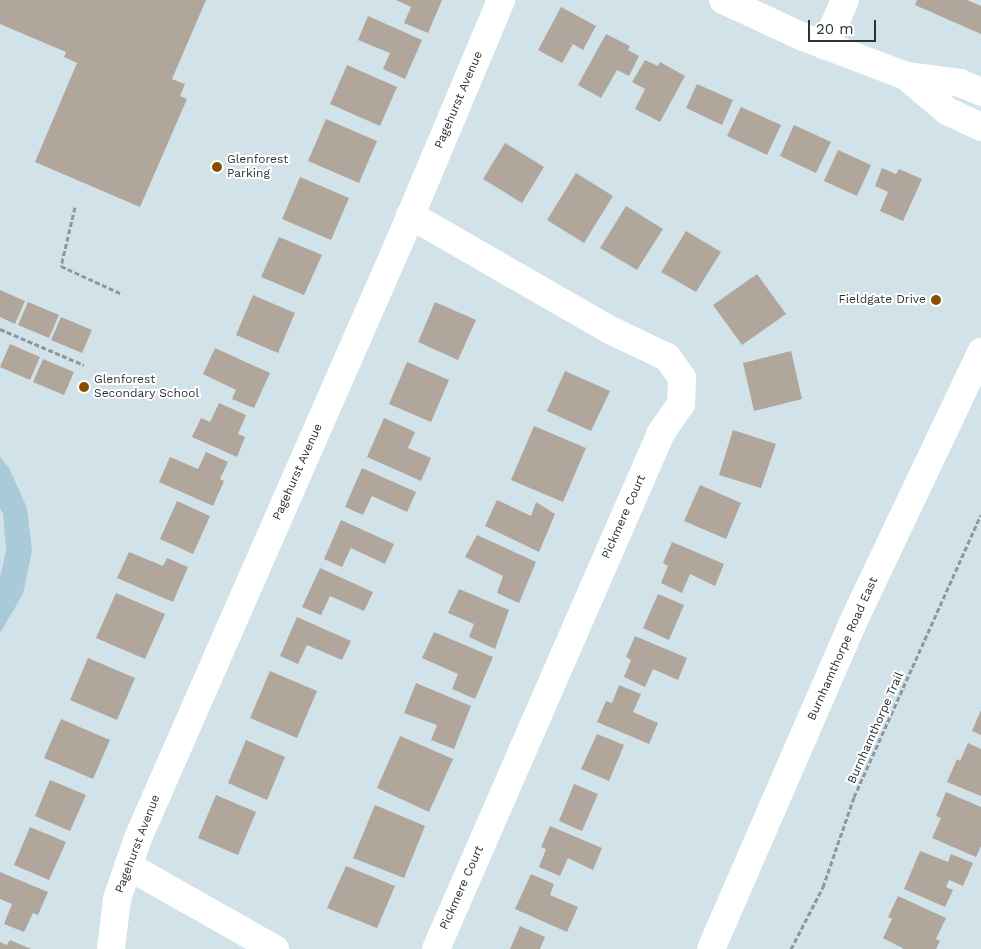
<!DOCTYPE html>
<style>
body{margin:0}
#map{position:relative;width:981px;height:949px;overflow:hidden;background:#d2e2e9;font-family:"Work Sans",sans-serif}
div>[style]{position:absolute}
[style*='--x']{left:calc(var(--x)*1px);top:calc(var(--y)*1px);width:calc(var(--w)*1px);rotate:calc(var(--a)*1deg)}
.green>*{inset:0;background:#a9cad8}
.building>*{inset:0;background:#b1a69c}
.path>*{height:3px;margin-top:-1.5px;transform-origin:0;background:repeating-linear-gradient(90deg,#8c989d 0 5px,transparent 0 7.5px)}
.minor>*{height:28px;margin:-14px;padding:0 14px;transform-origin:14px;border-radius:14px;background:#fff}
.major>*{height:28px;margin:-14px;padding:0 14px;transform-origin:14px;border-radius:14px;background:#fff}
.dots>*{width:14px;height:14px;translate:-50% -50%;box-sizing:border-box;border:2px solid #fff;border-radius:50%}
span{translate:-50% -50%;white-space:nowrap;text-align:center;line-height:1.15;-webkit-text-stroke:4px #fff;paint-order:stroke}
.street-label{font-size:12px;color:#2c3235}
.poi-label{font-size:12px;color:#2c3235}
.left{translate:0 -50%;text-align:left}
.right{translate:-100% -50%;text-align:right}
.scale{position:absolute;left:808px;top:20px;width:68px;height:22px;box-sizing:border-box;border:2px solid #2c3235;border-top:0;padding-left:6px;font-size:15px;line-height:18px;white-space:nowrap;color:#2c3235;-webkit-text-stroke:4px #fff;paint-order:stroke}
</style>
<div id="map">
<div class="green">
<div style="clip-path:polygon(0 457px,9px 468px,27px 508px,32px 551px,23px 594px,0 633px,0 578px,6px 550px,3px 514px,0 508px)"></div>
</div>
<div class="building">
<div style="clip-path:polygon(0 0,206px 0,172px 79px,185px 84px,180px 96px,187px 99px,140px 207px,35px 162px,77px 63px,64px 57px,66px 52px,0 24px)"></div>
<div style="clip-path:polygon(396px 0,442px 0,428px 33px,404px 23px,411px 7px)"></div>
<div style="clip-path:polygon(917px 0,967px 0,981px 6px,981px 34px,915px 5px)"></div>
<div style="clip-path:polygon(561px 7px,596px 26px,583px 50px,573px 44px,562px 63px,538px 50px)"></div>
<div style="clip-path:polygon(368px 16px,422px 40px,405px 79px,383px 69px,390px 53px,358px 40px)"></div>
<div style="clip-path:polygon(606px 34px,630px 46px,628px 50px,639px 56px,629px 76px,617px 70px,601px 98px,578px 85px)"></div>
<div style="clip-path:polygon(645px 60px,658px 66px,660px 62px,685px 76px,660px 122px,635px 109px,645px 89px,632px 82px)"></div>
<div style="clip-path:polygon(347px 65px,397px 87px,380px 126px,330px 104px)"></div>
<div style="clip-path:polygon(697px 84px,733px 100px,722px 125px,686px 108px)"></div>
<div style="clip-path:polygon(741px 107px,781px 125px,767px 155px,727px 136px)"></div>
<div style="clip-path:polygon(326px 119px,377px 141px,359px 183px,308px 161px)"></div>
<div style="clip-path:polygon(794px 125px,831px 142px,816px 173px,780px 156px)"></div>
<div style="clip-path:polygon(505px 143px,544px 167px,522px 203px,483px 179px)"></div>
<div style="clip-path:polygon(838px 150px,871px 165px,857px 196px,824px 181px)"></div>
<div style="clip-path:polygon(882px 168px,896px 174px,899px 169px,922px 179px,903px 221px,880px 211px,888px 192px,875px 186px)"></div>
<div style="clip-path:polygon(576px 173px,613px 196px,584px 243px,547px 220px)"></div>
<div style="clip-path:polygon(300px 177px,349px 198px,331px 240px,282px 219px)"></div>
<div style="clip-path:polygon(626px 206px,663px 229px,637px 270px,600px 248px)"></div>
<div style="clip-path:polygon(686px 231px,721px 252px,696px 292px,661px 272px)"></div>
<div style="clip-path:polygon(279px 237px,322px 255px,304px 295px,261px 277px)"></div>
<div style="clip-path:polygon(757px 274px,786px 314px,742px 345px,713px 305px)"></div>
<div style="clip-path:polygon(0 290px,25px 301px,15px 324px,0 317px)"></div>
<div style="clip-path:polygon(253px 295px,295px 313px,278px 353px,236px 335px)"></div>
<div style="clip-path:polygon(28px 302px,59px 315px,49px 338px,18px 325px)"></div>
<div style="clip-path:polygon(435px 302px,476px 320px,458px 360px,418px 342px)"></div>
<div style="clip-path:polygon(61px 317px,92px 330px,82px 353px,51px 340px)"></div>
<div style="clip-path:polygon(10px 344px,40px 357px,30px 380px,0 367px)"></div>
<div style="clip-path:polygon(215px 348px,270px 373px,254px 408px,232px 399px,236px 390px,203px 374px)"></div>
<div style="clip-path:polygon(791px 351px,802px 399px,754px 411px,743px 363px)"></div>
<div style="clip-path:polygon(43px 359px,74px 372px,64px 395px,33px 382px)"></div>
<div style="clip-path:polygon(407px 362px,449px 380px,431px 422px,389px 404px)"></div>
<div style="clip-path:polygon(565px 371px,610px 391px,591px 431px,547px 411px)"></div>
<div style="clip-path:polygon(219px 403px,246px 415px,238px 434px,245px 437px,237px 457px,192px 437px,201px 418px,210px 422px)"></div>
<div style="clip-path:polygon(384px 418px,415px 432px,408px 448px,431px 458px,421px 481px,367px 457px)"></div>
<div style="clip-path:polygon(534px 426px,586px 448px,563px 502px,511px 480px)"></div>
<div style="clip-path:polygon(733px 430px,776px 444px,761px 488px,719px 475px)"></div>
<div style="clip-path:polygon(206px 452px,228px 462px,220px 479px,224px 481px,213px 506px,159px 482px,170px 457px,198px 469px)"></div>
<div style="clip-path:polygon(362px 468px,416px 492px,407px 512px,372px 496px,363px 515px,345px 507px)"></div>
<div style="clip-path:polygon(700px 485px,741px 503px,726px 539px,684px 521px)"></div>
<div style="clip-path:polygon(497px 500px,531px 516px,536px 502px,555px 514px,539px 552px,485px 526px)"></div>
<div style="clip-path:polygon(177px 501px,210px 516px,193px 554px,160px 539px)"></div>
<div style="clip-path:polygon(341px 520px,394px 544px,385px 564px,351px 548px,342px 567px,324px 559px)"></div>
<div style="clip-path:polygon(477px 535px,536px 562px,519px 603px,497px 593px,503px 576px,465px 557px)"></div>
<div style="clip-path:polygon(672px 542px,724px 564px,715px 586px,690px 574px,682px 593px,661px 583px,668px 566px,663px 563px)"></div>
<div style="clip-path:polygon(129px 552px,163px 566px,167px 558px,188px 567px,173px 602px,117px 578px)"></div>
<div style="clip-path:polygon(320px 568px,373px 592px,364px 611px,330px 596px,321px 615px,302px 607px)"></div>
<div style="clip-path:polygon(459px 589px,509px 610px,495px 649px,469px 637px,474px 624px,448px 613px)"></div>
<div style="clip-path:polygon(116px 593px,165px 614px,145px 659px,96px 638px)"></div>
<div style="clip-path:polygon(658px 594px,684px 605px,669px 640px,643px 628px)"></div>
<div style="clip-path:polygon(297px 617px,351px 641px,342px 660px,307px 645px,298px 664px,280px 656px)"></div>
<div style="clip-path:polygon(434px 632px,493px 657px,475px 699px,452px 689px,458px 674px,422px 658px)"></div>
<div style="clip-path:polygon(635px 636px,687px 658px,678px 680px,653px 669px,645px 687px,624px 677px,631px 660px,626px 657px)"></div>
<div style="clip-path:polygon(88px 658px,135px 678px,117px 720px,70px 700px)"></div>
<div style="clip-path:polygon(270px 671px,317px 691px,297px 738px,250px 718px)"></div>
<div style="clip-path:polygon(416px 683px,471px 706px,454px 749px,431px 740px,437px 725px,404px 713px)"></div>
<div style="clip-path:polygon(619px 685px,641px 694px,633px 712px,658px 723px,649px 744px,597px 722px,606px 701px,612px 703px)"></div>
<div style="clip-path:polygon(981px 710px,981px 735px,972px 731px)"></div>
<div style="clip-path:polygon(61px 719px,110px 740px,93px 779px,44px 758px)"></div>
<div style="clip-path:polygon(597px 734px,624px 745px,609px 781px,581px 769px)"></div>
<div style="clip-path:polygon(400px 736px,453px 759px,429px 812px,377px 788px)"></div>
<div style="clip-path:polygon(246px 740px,285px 757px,267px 800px,228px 783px)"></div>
<div style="clip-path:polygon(968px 743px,981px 749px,981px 796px,947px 782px,957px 759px,960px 761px)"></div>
<div style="clip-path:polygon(50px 780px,86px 795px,70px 831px,35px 816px)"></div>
<div style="clip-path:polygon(574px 784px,598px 794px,582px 831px,559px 821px)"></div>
<div style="clip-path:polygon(946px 792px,981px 807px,981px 846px,976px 857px,932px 838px,941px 818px,936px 816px)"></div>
<div style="clip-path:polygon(216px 795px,256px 812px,238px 855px,198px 838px)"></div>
<div style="clip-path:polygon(375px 805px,425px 826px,404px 878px,353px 858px)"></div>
<div style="clip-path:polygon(550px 826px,602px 848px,593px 870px,568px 858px,560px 876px,539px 867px,546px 849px,541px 847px)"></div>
<div style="clip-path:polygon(30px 827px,66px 842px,49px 880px,14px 865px)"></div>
<div style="clip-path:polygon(920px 851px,948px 862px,951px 854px,973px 863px,963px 886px,949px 880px,946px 887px,953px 890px,945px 907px,904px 889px)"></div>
<div style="clip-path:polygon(346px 866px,395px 886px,377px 928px,327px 908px)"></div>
<div style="clip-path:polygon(0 872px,48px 892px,38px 915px,33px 913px,24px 932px,4px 924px,12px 904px,0 899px)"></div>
<div style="clip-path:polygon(531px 874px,554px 884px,550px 895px,578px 907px,567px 932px,515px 909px)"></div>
<div style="clip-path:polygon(898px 896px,946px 918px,936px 939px,940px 941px,936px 949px,904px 949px,883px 938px,892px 919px,888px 917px)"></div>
<div style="clip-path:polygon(520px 926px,545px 937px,540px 949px,510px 949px)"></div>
<div style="clip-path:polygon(10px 940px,31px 949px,0 949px,0 942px,7px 945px)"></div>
</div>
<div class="path">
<div style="--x:75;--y:207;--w:61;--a:103.3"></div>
<div style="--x:61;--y:266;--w:65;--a:24.6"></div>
<div style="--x:0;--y:329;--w:91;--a:23.2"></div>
<div style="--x:791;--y:949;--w:70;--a:-62.7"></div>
<div style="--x:823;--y:887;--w:95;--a:-71"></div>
<div style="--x:854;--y:797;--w:309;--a:-65.8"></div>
</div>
<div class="minor">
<div style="--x:723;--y:0;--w:88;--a:24.8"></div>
<div style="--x:803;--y:37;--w:110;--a:20.7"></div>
<div style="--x:906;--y:76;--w:54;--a:7.4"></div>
<div style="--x:960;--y:83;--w:23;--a:23"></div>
<div style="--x:825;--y:46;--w:50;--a:-66.5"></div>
<div style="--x:906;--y:76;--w:54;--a:40.5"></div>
<div style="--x:947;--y:111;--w:38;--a:25"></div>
<div style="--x:410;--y:215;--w:233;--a:29.9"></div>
<div style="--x:612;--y:331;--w:61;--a:25.3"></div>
<div style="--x:667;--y:357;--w:26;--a:54"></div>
<div style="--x:682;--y:378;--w:26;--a:92"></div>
<div style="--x:681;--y:404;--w:35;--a:125"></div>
<div style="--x:661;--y:433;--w:563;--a:113.56"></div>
<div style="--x:128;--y:866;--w:169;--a:29.5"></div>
<div style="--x:111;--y:949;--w:50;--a:-83.2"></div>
<div style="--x:117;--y:899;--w:65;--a:-71"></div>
<div style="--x:138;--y:838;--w:650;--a:-66.32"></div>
<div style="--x:399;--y:243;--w:264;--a:-67.2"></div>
</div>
<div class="major">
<div style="--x:711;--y:949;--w:359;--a:-66.5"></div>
<div style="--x:854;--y:620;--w:297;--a:-64.6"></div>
</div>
<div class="dots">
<div style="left:217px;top:167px;background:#864f00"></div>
<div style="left:936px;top:300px;background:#864f00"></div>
<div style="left:84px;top:387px;background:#864f00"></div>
</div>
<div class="street-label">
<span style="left:459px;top:100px;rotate:-67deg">Pagehurst Avenue</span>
<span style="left:298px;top:472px;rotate:-66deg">Pagehurst Avenue</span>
<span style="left:624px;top:517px;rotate:-66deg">Pickmere Court</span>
<span style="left:843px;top:649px;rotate:-66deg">Burnhamthorpe Road East</span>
<span style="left:876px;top:728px;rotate:-66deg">Burnhamthorpe Trail</span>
<span style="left:138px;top:844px;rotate:-69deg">Pagehurst Avenue</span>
<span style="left:462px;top:888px;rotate:-66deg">Pickmere Court</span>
</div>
<div class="poi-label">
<span class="left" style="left:227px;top:167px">Glenforest<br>Parking</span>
<span class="right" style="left:926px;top:300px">Fieldgate Drive</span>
<span class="left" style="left:94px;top:387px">Glenforest<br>Secondary School</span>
</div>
<div class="scale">20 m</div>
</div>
